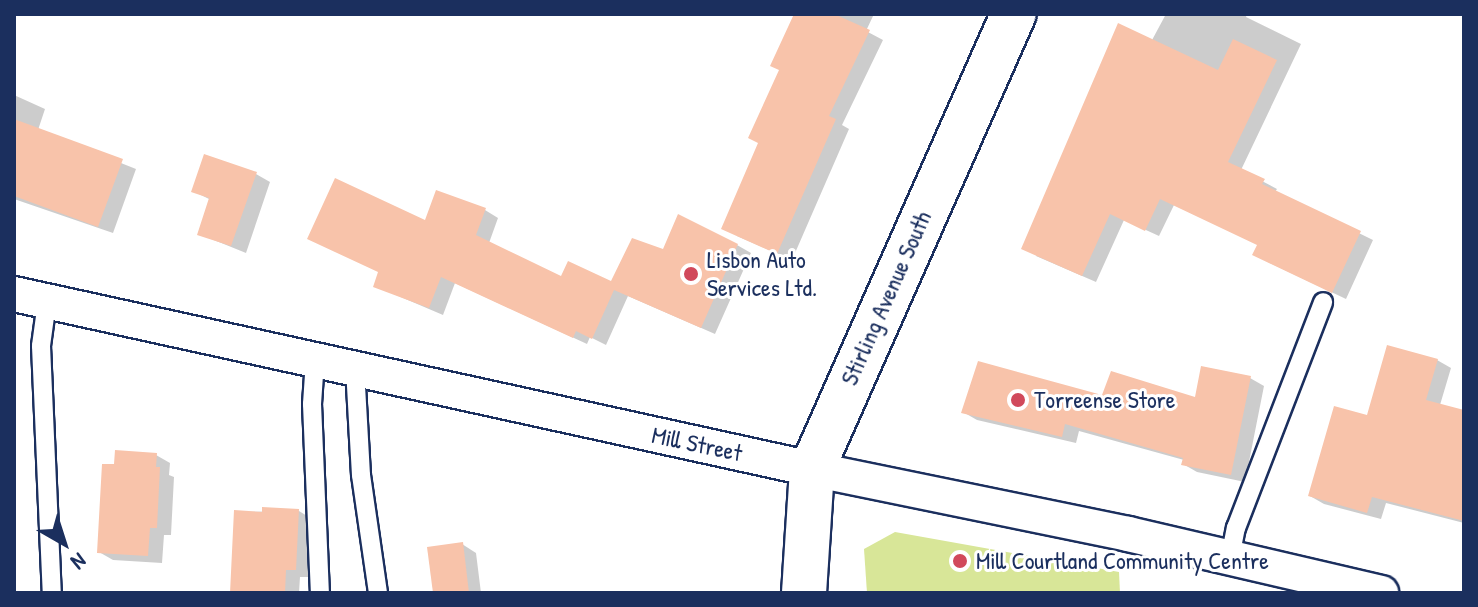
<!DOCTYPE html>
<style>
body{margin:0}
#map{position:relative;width:1478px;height:607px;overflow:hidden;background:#fff;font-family:"Patrick Hand",sans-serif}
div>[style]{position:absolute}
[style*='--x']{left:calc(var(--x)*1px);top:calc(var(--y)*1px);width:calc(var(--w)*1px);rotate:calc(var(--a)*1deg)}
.green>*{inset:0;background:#d8e698}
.shadow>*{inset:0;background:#0003}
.building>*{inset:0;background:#f8c3aa}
.roads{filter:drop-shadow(2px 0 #1b2f5e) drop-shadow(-2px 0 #1b2f5e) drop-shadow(0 2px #1b2f5e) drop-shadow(0 -2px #1b2f5e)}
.lane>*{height:18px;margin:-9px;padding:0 9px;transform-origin:9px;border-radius:9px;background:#fff}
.street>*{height:34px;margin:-17px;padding:0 17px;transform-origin:17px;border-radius:17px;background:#fff}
.secondary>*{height:44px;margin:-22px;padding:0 22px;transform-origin:22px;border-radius:22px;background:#fff}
.dots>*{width:22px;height:22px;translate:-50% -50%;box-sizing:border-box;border:4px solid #fff;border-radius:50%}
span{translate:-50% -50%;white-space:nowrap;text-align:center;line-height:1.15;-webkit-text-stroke:6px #fff;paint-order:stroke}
.poi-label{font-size:24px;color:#1b2f5e}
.left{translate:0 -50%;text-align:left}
.street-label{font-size:24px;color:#1b2f5e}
.frame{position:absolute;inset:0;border:16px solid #1b2f5e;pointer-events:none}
.north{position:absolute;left:24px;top:503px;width:80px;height:80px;-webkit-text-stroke:6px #fff;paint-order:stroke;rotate:141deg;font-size:22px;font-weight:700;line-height:32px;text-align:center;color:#1b2f5e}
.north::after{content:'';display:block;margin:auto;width:28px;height:36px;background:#1b2f5e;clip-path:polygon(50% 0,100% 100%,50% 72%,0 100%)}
</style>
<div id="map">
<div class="green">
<div style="clip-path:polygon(895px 532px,1119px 572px,1120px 593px,867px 593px,864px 549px)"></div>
</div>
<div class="shadow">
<div style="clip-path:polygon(796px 14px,874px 14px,866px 31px,883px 40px,842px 125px,849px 129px,792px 260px,737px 236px)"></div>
<div style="clip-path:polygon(1166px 14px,1247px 14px,1246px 17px,1301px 44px,1241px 170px,1277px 189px,1275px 192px,1373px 240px,1346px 299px,1268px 262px,1259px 245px,1174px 205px,1159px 236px,1124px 220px,1096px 282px,1036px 256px)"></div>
<div style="clip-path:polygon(14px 95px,45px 109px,38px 130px,136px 169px,113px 233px,14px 199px)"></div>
<div style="clip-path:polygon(256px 174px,270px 182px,246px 253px,199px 234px,211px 200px,193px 191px)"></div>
<div style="clip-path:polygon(485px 210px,498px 218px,489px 243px,562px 278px,612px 284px,665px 251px,737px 245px,751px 253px,715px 334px,628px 296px,606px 345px,590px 337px,587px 344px,455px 283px,443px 315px,375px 286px,426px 223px)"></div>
<div style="clip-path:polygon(1437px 360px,1451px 368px,1440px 405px,1464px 412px,1464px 523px,1386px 503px,1381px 519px,1324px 504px,1310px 496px,1369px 418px)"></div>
<div style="clip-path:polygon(1250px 378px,1264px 386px,1245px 482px,1197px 472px,1183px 464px,1184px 460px,1079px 431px,1076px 443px,977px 420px,963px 412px,1103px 398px,1196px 400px)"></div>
<div style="clip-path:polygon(156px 455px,170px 463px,169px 475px,174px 477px,171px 535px,164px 535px,162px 563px,113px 560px,99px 552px,116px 466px)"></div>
<div style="clip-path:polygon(299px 511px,312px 519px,310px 577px,300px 577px,299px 593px,232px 593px,236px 512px)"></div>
<div style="clip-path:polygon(462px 544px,476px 553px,481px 593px,435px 593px)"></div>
</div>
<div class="building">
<div style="clip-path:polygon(794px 14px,834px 14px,870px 30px,829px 116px,836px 119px,777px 254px,721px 229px,758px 143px,748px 138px,779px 70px,770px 66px)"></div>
<div style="clip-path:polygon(1118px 23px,1218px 70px,1233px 39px,1277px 60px,1228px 162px,1265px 179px,1262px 184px,1361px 231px,1332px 293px,1252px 255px,1257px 245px,1160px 199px,1145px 231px,1110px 214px,1082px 276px,1021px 249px)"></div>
<div style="clip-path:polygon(14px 119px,123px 159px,98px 227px,14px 196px)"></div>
<div style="clip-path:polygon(204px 154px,257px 172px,231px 246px,197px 235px,209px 198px,191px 192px)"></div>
<div style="clip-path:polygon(335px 178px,425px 220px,436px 190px,486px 208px,476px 235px,561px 276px,568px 261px,611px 281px,632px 238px,663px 249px,678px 214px,738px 244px,701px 328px,614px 290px,592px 339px,576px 331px,573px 338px,441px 277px,429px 308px,373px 287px,378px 272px,307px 239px)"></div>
<div style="clip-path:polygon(1387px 345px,1438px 359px,1426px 400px,1464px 410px,1464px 521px,1372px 497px,1367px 513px,1308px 496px,1334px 406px,1367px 415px)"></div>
<div style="clip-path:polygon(978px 361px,1102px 395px,1111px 371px,1195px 397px,1201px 366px,1251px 376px,1231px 475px,1181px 465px,1183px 458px,1065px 424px,1062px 437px,961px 413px)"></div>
<div style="clip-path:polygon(115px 450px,157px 453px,156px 467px,160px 467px,157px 528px,150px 528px,148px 556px,97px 553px,102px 464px,114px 464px)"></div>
<div style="clip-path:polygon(262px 507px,299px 509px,296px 570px,286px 570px,285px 593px,230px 593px,234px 510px,262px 512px)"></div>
<div style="clip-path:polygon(463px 542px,469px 593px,433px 593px,427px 547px)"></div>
</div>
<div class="roads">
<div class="lane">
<div style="--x:47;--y:302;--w:44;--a:97.8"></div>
<div style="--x:41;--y:346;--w:247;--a:87.5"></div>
<div style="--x:315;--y:360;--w:44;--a:93.9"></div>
<div style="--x:312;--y:404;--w:189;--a:87.6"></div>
<div style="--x:355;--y:368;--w:107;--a:86.8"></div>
<div style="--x:361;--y:475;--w:119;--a:81.8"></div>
<div style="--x:1230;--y:558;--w:31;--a:-79"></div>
<div style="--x:1236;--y:528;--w:242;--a:-68.9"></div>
</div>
<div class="street">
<div style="--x:14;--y:294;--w:817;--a:12.37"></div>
<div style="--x:812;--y:469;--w:323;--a:11.6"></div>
<div style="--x:1128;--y:534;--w:260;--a:13.1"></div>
</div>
<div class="secondary">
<div style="--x:804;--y:593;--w:124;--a:-86.3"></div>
<div style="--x:812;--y:469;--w:498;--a:-66.1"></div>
</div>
</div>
<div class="dots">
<div style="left:691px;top:274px;background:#d1495b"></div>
<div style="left:1018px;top:400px;background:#d1495b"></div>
<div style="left:960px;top:561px;background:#d1495b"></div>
</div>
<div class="poi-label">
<span class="left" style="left:707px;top:274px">Lisbon Auto<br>Services Ltd.</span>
<span class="left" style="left:1034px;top:400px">Torreense Store</span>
<span class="left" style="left:976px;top:561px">Mill Courtland Community Centre</span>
</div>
<div class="street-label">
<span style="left:886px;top:298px;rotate:-66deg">Stirling Avenue South</span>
<span style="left:697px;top:444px;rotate:12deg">Mill Street</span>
</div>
<div class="frame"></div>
<div class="north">N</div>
</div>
